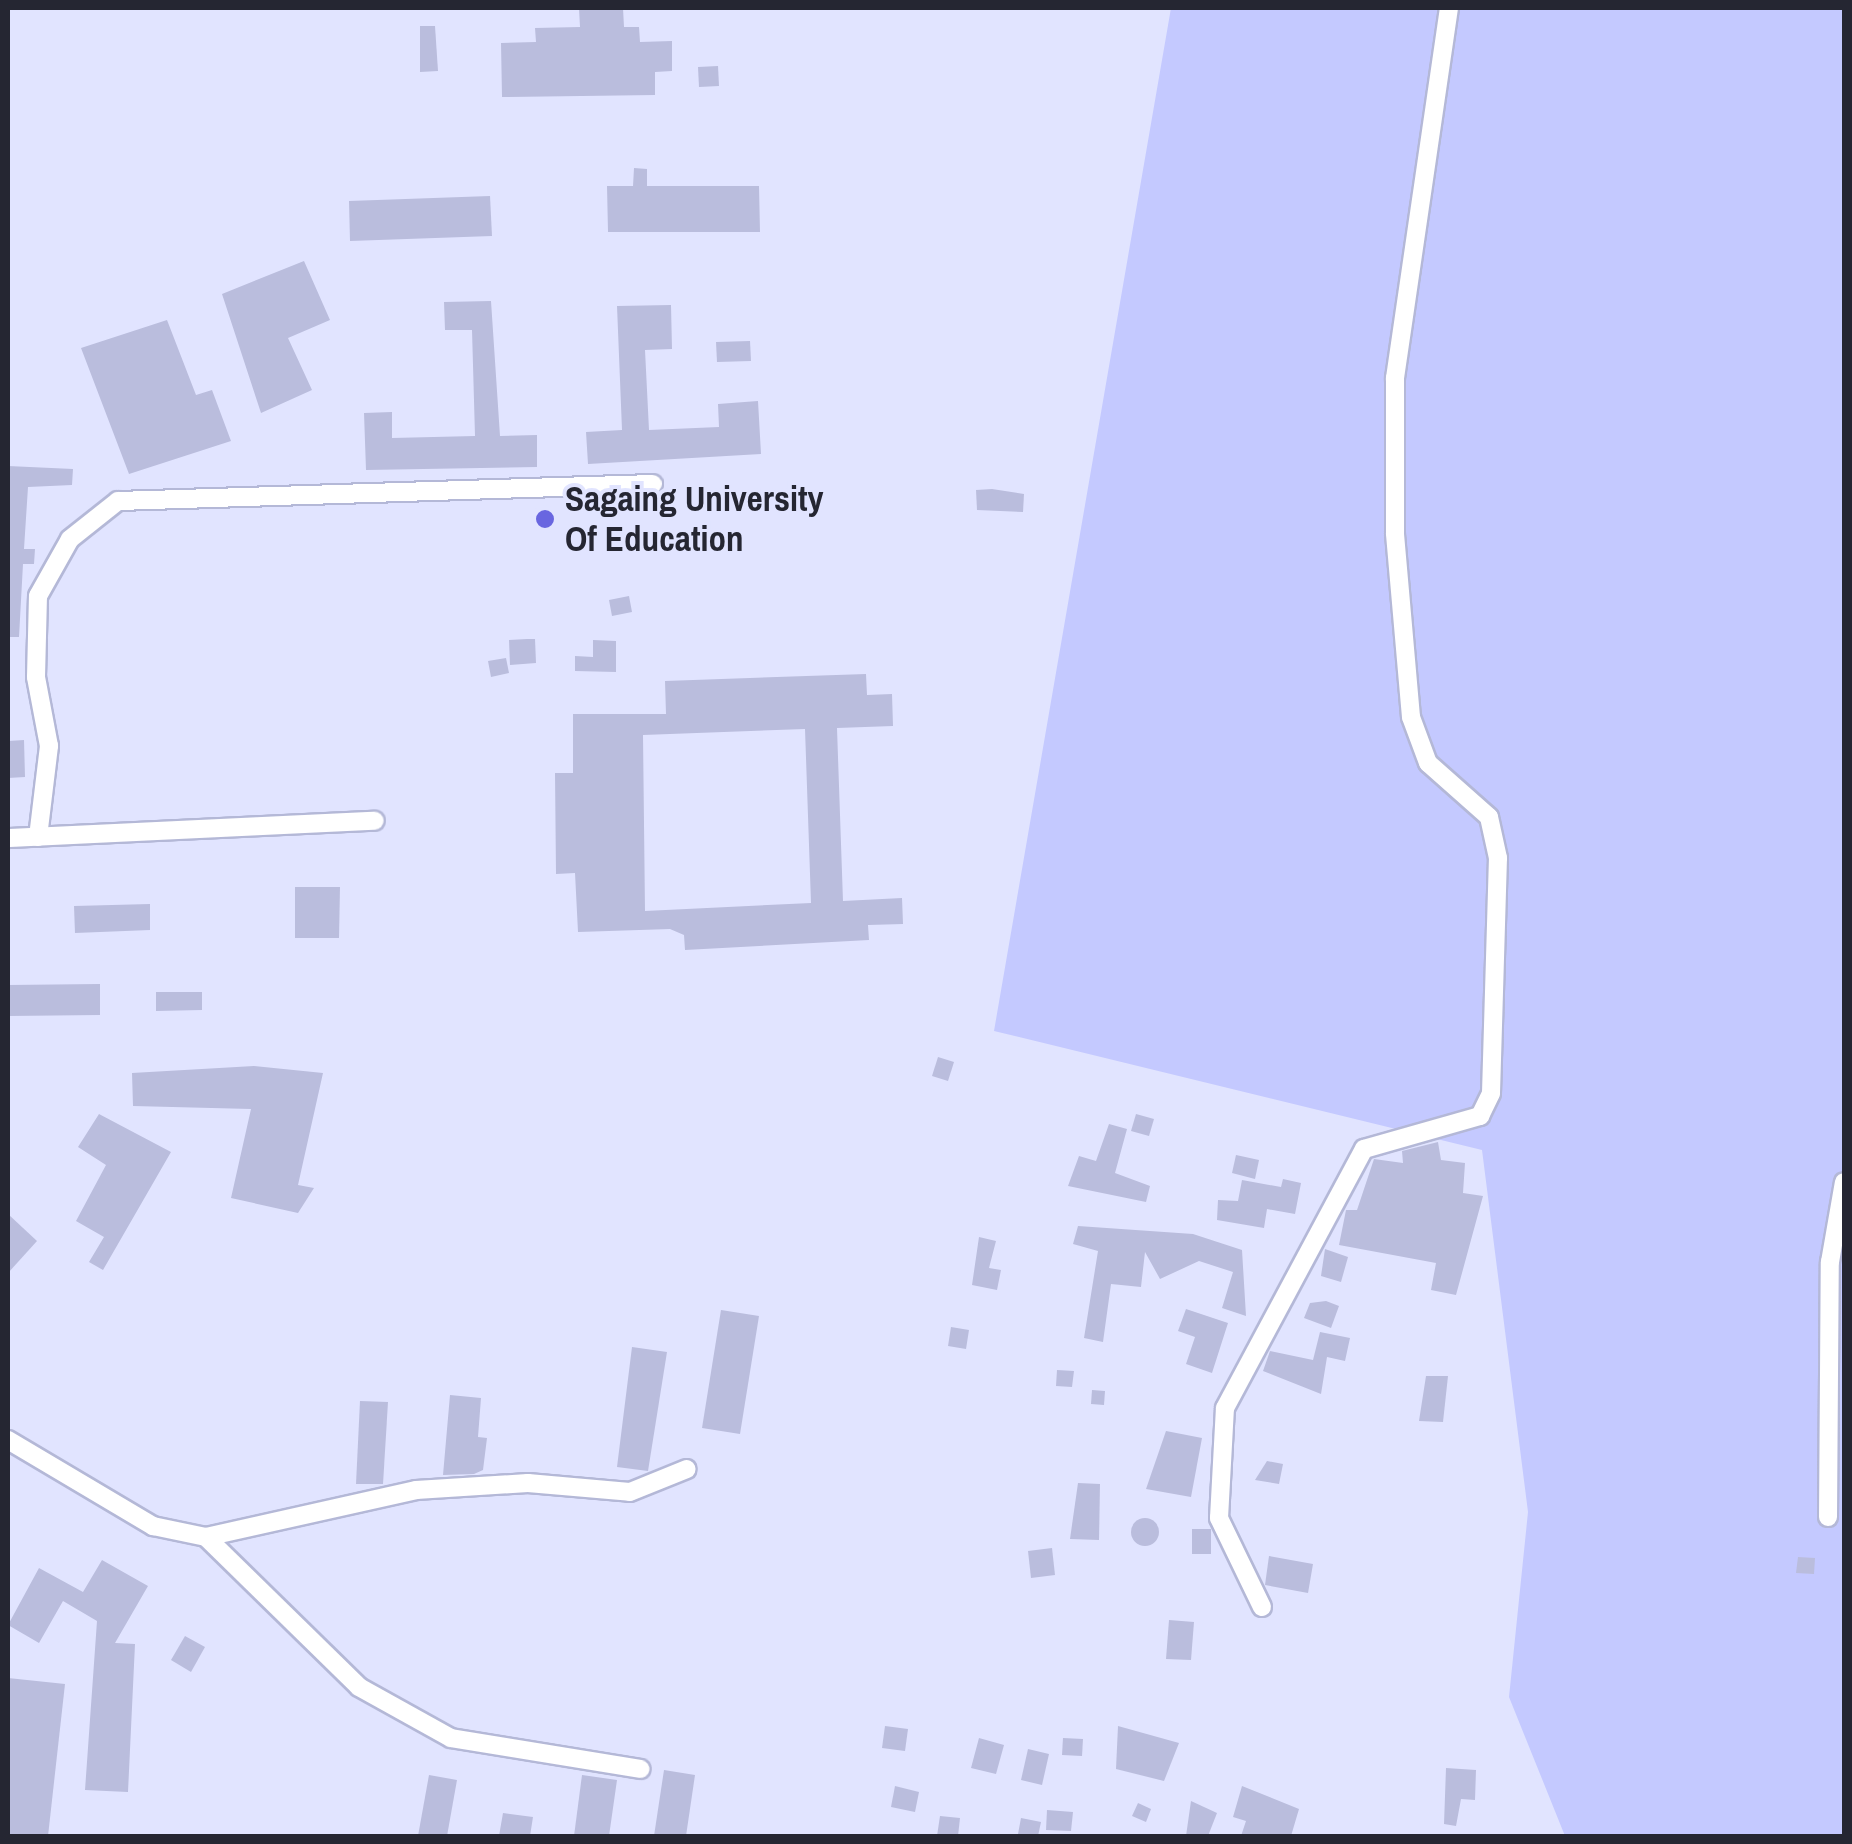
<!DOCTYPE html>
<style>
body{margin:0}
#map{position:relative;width:1852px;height:1844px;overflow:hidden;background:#e1e4ff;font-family:"Archivo Narrow",sans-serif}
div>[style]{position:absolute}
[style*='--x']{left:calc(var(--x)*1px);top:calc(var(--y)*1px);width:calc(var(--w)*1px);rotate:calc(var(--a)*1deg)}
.green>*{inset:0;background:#c4c9ff}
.building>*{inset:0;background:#babddd}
.round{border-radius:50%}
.roads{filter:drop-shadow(2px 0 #b4b8d7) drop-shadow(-2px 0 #b4b8d7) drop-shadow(0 2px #b4b8d7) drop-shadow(0 -2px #b4b8d7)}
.minor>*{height:18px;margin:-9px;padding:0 9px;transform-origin:9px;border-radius:9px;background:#fff}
.dots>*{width:28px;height:28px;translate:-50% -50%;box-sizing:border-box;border:5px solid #e1e4ff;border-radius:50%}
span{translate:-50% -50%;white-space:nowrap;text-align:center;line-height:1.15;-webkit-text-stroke:8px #e1e4ff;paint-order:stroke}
.poi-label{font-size:35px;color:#252632;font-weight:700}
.left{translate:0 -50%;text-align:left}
.frame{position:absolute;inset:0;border:10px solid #252632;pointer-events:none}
</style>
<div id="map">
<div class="green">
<div style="clip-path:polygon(1171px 8px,1844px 8px,1844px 1836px,1565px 1836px,1509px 1697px,1528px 1512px,1482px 1150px,994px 1031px)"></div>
</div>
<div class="building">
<div style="clip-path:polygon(579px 8px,623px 8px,624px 27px,639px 27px,640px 42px,672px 41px,672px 71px,655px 72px,655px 95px,502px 97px,501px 43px,536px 42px,535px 28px,580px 27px)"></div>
<div style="clip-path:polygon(420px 26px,435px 26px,438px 71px,420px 72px)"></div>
<div style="clip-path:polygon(718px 66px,719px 86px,699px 87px,698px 67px)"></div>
<div style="clip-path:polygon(634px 168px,647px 169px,647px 186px,759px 186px,760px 232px,608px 232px,607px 186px,633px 186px)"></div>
<div style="clip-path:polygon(490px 196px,492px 236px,350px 241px,349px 201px)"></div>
<div style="clip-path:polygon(304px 261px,330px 320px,288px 338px,312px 390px,261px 413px,222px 294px)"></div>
<div style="clip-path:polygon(491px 301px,500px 436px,537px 435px,537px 467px,366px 470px,364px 413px,392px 412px,392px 438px,475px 436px,472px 330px,445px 330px,444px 302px)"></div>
<div style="clip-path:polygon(671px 305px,672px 349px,645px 350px,649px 430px,719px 427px,718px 404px,758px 401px,761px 454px,588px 464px,586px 432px,622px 430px,617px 306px)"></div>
<div style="clip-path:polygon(167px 320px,196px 395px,212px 390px,231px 441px,129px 474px,81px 348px)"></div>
<div style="clip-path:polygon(750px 341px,751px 361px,717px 362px,716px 342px)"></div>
<div style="clip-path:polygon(8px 466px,73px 469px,72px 485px,28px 487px,24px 549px,35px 549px,34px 564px,23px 564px,19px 637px,8px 637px)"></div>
<div style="clip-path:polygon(992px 489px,1024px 494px,1023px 512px,977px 510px,976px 490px)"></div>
<div style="clip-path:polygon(629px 596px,632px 612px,612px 616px,609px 600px)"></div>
<div style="clip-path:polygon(527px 639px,535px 639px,536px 663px,510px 665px,509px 640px)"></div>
<div style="clip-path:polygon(593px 640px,616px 641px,616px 672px,575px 671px,575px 656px,593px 657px)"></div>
<div style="clip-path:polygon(506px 658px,509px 673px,491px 677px,488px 661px)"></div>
<div style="clip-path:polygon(evenodd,866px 674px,867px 695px,892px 694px,893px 726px,837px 728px,843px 901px,902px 898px,903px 924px,868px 925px,869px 940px,685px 950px,684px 935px,670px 929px,578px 932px,575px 873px,556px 874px,555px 773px,573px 773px,573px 714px,666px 714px,665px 681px,866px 674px,805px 729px,811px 903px,645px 911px,643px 735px,805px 729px)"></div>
<div style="clip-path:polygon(24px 740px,25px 777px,8px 778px,8px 741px)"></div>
<div style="clip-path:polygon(295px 887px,340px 887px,339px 938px,295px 938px)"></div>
<div style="clip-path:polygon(150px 904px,150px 930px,75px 933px,74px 906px)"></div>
<div style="clip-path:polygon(100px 984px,100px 1015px,8px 1016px,8px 985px)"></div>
<div style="clip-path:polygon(156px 992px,202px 992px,202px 1010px,156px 1011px)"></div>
<div style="clip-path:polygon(938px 1057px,954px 1062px,948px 1081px,932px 1076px)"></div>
<div style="clip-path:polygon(254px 1066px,323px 1073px,298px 1185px,314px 1188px,298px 1213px,231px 1198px,251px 1109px,133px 1106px,132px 1073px)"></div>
<div style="clip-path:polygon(99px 1114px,171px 1152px,103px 1270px,89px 1262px,104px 1237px,76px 1221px,106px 1165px,78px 1147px)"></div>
<div style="clip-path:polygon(1136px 1114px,1154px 1119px,1149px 1136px,1131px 1131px)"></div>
<div style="clip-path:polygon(1109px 1124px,1127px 1129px,1115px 1173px,1150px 1186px,1146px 1202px,1068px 1186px,1079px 1156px,1096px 1161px)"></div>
<div style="clip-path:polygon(1438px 1142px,1441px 1160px,1465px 1163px,1463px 1193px,1483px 1196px,1456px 1295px,1431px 1290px,1436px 1263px,1339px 1245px,1346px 1210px,1357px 1210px,1374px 1159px,1403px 1163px,1402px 1151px)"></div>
<div style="clip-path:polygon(1236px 1155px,1259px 1160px,1255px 1179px,1232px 1173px)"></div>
<div style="clip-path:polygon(1283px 1179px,1301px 1183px,1295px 1214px,1267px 1209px,1264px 1228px,1217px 1220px,1218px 1200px,1238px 1201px,1242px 1180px,1281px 1187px)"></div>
<div style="clip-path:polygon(8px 1214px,37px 1241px,8px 1273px)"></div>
<div style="clip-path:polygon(1078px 1226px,1193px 1234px,1242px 1250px,1246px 1316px,1222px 1308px,1233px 1272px,1199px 1261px,1160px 1279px,1145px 1252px,1141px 1287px,1111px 1284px,1103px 1342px,1084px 1338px,1098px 1251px,1073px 1244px)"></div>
<div style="clip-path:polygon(979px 1237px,996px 1241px,989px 1268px,1001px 1270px,997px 1290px,972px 1285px)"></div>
<div style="clip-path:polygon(1325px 1249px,1348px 1257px,1341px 1282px,1321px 1276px)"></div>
<div style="clip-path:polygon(1326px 1301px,1339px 1306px,1331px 1328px,1304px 1318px,1310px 1303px)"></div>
<div style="clip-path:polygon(1186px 1309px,1228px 1323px,1212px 1373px,1186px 1364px,1195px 1337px,1178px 1331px)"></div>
<div style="clip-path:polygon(721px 1310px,759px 1316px,740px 1434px,702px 1428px)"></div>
<div style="clip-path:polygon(951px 1327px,969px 1330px,966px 1349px,948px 1346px)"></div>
<div style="clip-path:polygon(1320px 1332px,1350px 1338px,1345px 1361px,1327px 1357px,1321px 1394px,1263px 1371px,1270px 1351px,1313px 1360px)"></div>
<div style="clip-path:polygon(632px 1347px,667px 1352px,648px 1471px,617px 1467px)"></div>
<div style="clip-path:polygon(1057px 1370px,1074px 1371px,1072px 1387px,1056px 1386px)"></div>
<div style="clip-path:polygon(1426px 1376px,1448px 1376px,1443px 1422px,1419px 1421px)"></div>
<div style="clip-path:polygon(1092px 1390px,1105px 1391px,1104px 1405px,1091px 1404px)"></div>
<div style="clip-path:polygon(450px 1395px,481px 1398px,478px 1437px,487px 1438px,483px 1470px,474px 1474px,443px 1475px)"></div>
<div style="clip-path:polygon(360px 1401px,388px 1402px,383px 1484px,356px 1484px)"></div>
<div style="clip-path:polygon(1166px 1431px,1202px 1438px,1191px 1497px,1146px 1489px)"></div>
<div style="clip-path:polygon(1267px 1461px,1283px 1464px,1279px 1484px,1255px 1480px)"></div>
<div style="clip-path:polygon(1078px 1483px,1100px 1484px,1099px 1540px,1070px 1539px)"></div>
<div class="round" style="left:1131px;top:1518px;width:28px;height:28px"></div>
<div style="clip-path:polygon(1192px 1529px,1211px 1529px,1211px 1554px,1192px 1554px)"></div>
<div style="clip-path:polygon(1052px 1548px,1055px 1575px,1031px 1578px,1028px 1551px)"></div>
<div style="clip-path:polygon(1269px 1556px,1313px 1564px,1308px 1593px,1265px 1585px)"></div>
<div style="clip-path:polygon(1798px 1557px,1815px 1558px,1814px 1574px,1796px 1573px)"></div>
<div style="clip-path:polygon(102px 1560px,148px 1586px,115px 1643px,135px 1644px,128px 1792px,85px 1790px,97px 1621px,63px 1601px,39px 1643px,8px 1625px,39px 1568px,83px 1592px)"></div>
<div style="clip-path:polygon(1169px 1620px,1194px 1622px,1191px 1660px,1166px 1659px)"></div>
<div style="clip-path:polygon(185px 1636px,205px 1647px,191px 1672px,171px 1660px)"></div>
<div style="clip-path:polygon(8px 1678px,65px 1684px,48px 1836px,8px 1835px)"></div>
<div style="clip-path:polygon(885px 1726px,908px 1729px,905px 1751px,882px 1748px)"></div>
<div style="clip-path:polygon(1118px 1726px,1179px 1743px,1164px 1781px,1116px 1769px)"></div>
<div style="clip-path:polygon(979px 1738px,1004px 1745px,996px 1774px,971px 1768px)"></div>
<div style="clip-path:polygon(1063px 1738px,1083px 1739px,1082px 1756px,1062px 1755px)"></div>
<div style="clip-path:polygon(1028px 1749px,1049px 1754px,1042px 1785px,1021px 1780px)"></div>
<div style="clip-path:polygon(1446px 1768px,1476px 1770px,1475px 1800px,1461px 1799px,1456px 1826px,1444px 1824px)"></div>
<div style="clip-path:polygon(664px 1770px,695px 1775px,686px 1836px,654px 1836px)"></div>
<div style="clip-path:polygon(429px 1775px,457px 1780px,447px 1836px,418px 1836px)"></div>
<div style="clip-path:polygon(582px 1775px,617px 1780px,609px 1836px,574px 1836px)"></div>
<div style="clip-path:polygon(895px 1786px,919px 1792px,915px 1812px,891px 1807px)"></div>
<div style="clip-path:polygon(1242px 1786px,1299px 1809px,1291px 1836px,1241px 1836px,1246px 1821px,1233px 1817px)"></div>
<div style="clip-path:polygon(1191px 1801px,1217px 1813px,1208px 1836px,1186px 1836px)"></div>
<div style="clip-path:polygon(1138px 1803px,1151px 1809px,1146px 1822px,1132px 1816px)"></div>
<div style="clip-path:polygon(1047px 1810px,1073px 1812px,1071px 1831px,1046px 1830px)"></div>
<div style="clip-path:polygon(503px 1813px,533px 1817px,530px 1836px,499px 1836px)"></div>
<div style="clip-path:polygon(940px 1816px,960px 1818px,958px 1836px,937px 1836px)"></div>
<div style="clip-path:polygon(1021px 1818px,1041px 1822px,1038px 1836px,1018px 1834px)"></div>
</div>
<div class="roads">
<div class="minor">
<div style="--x:38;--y:837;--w:92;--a:-83.1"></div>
<div style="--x:49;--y:746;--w:70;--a:-100.7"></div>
<div style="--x:36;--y:677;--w:81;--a:-88.6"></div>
<div style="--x:38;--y:596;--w:65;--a:-60.7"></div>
<div style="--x:70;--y:539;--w:61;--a:-38.4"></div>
<div style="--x:118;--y:501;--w:535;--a:-1.82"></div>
<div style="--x:8;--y:838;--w:367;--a:-2.7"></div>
<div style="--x:8;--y:1440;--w:169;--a:30.7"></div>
<div style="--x:153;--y:1526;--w:54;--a:11.7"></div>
<div style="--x:206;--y:1537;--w:215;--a:-12.6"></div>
<div style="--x:416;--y:1490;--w:112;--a:-3.6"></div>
<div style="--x:528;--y:1483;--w:102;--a:5"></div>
<div style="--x:630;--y:1492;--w:61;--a:-22"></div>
<div style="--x:1828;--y:1517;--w:255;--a:-89.6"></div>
<div style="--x:1830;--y:1262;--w:81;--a:-80.1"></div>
<div style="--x:206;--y:1537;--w:214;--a:44.4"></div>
<div style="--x:359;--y:1687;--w:105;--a:29"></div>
<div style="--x:451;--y:1738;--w:192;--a:9.3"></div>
<div style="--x:1262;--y:1607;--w:99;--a:-115.8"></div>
<div style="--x:1219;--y:1518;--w:110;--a:-86.9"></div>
<div style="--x:1225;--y:1408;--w:294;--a:-61.8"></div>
<div style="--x:1364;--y:1149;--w:121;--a:-15.9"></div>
<div style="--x:1480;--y:1116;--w:25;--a:-64"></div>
<div style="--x:1491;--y:1093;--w:235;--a:-88.3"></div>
<div style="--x:1498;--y:858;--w:42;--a:-102.4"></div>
<div style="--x:1489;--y:817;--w:81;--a:-138.5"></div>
<div style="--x:1428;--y:763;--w:49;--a:-110.3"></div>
<div style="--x:1411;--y:717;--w:185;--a:-95"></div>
<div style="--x:1395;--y:533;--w:155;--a:-90"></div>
<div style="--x:1395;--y:378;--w:374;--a:-81.7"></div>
</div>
</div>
<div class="dots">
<div style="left:545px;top:519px;background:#6966e0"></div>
</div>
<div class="poi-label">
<span class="left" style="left:565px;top:519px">Sagaing University<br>Of Education</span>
</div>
<div class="frame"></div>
</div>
